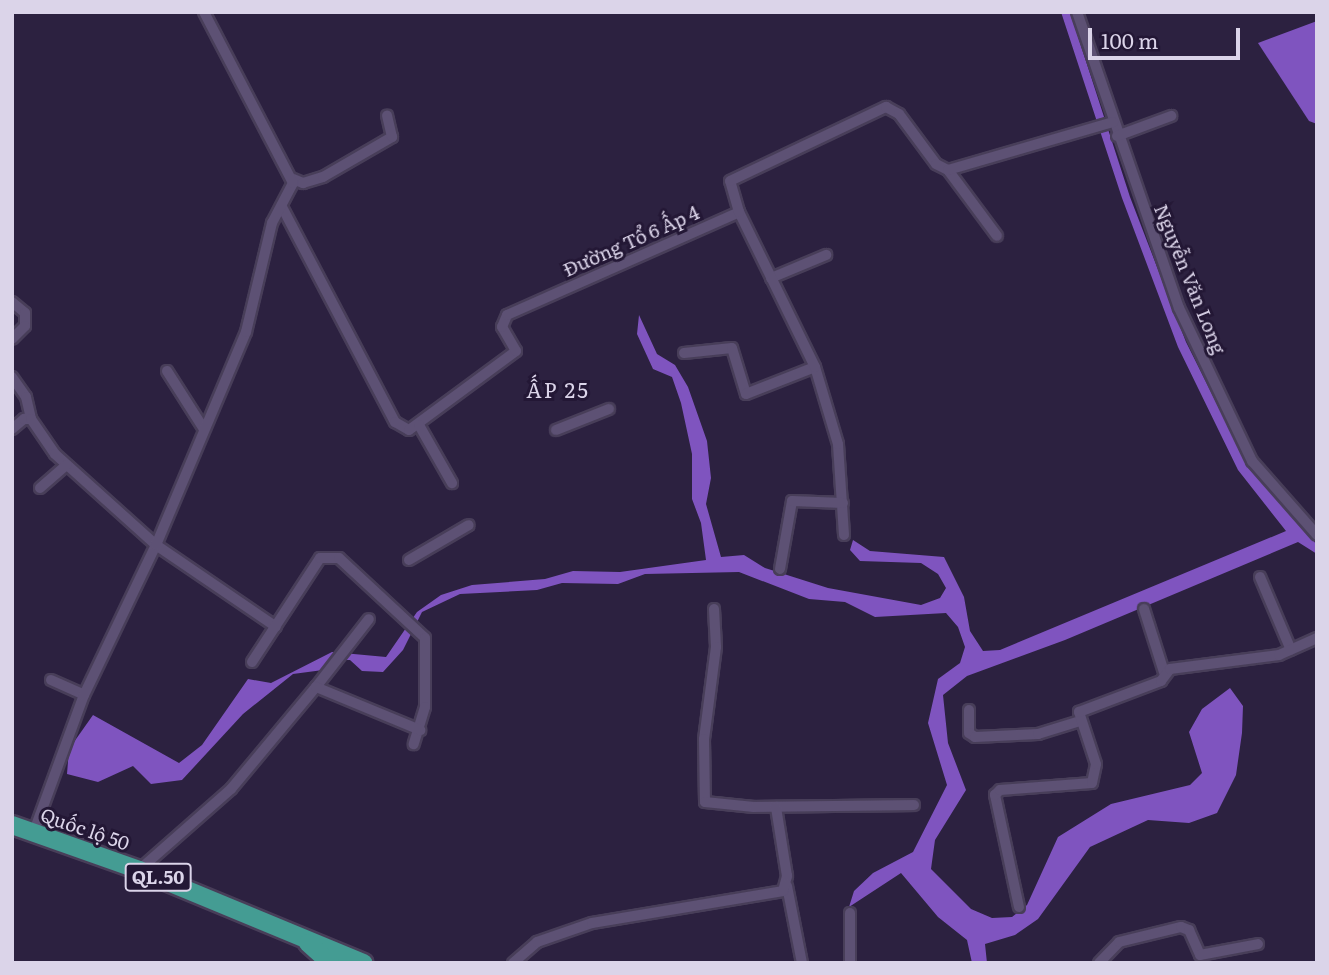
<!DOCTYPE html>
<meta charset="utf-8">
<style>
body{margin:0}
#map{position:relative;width:1329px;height:975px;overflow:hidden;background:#2c2140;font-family:Literata,serif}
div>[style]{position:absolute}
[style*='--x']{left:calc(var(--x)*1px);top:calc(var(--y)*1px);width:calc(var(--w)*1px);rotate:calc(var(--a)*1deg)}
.water>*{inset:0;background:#7f54bf}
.roads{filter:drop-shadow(2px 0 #483e59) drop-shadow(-2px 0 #483e59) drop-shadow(0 2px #483e59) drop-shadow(0 -2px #483e59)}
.minor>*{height:10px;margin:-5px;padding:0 5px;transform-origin:5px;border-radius:5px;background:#5d5174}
.trunk>*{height:18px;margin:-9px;padding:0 9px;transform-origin:9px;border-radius:9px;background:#449c93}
span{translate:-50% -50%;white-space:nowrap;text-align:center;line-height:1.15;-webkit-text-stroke:6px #231735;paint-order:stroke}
.shield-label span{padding:2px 5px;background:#231735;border:2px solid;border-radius:5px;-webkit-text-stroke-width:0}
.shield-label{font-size:18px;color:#dbd4e9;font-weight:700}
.street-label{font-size:19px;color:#dbd4e9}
.neighbourhood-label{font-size:21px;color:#dbd4e9;letter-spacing:2px}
.frame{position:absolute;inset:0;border:14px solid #dbd4e9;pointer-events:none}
.scale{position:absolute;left:1088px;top:28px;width:152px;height:32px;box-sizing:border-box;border:4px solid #dbd4e9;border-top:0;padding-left:9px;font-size:21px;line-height:24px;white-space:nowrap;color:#dbd4e9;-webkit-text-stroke:5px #231735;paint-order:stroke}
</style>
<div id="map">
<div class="water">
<div style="clip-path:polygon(1061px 12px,1070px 12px,1130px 197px,1186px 342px,1247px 464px,1317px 545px,1317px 554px,1298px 542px,1065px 640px,967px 676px,943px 695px,948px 743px,966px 790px,935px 840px,931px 869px,971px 909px,992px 918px,1012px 917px,1027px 905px,1058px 837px,1111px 804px,1190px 785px,1202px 773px,1189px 732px,1202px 709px,1230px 688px,1243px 706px,1242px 733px,1236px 775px,1217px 813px,1189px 823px,1148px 820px,1090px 847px,1038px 919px,1015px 935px,985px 944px,987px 963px,972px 963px,967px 940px,938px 917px,901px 873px,849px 907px,854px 891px,873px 873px,913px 852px,947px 785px,928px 723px,938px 679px,960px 663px,965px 647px,958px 627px,946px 613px,875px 617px,845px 602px,809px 599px,739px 572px,645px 574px,618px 584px,562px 583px,537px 590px,460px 594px,422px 612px,403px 650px,383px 672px,362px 671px,350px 660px,334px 660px,323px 670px,293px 674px,243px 714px,182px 780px,151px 784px,133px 766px,98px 782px,67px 774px,69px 749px,93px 715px,179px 763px,202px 745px,248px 679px,271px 683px,332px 652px,386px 657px,417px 612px,441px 595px,472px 585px,545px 579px,573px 571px,620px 572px,706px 560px,701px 523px,692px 499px,692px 454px,681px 403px,672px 377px,653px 369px,637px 334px,639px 315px,657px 354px,675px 365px,688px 387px,707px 441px,711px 478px,706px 504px,721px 557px,744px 555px,765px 568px,828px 588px,921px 605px,940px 598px,946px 588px,938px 574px,921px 563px,860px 561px,850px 550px,853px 540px,870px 551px,944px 557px,964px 597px,970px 631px,983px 651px,1000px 650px,1286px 531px,1238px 470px,1178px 347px,1122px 198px)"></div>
<div style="clip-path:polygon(1317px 21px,1317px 124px,1309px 121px,1258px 43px)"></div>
</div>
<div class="roads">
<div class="minor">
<div style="--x:1077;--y:12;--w:313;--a:71"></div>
<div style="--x:1179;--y:308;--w:170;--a:64.5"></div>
<div style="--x:1252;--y:461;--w:98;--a:48.7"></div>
<div style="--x:1117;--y:136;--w:58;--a:-20.3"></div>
<div style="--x:948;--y:170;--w:82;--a:53.4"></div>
<div style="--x:293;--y:179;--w:11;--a:22"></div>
<div style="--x:303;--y:183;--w:21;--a:-17"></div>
<div style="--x:323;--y:177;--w:80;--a:-30.1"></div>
<div style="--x:392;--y:137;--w:22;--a:-103"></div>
<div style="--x:282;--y:207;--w:243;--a:62.3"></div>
<div style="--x:395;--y:422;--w:16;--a:30"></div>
<div style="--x:409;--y:430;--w:133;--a:-36.4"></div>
<div style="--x:516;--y:351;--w:28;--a:-120"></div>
<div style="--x:502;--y:327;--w:13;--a:-67"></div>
<div style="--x:507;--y:315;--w:254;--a:-23.9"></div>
<div style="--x:771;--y:278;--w:60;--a:-22.7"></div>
<div style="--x:12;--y:302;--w:17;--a:40"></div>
<div style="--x:25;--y:313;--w:13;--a:90"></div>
<div style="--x:25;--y:326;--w:18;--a:135"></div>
<div style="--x:684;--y:353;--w:48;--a:-5.9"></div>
<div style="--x:732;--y:348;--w:48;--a:73.1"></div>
<div style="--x:746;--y:394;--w:74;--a:-21.4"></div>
<div style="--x:167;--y:371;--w:69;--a:57.5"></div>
<div style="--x:12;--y:377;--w:24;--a:55"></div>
<div style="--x:26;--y:397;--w:23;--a:77"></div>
<div style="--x:419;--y:425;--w:67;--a:60.4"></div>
<div style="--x:12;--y:429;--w:16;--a:-40"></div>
<div style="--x:24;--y:419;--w:7;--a:0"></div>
<div style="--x:31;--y:419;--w:42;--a:55.6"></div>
<div style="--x:55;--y:454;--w:136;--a:42"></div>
<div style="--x:156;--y:545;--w:145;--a:34.3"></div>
<div style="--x:556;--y:430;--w:57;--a:-21.6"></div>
<div style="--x:40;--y:488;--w:35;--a:-41"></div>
<div style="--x:844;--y:535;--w:91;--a:-93.8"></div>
<div style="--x:838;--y:444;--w:80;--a:-106.6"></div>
<div style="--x:815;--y:367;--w:173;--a:-116.1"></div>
<div style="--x:739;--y:212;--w:32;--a:-106"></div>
<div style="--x:730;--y:181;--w:173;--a:-25.4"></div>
<div style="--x:886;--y:107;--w:15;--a:28"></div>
<div style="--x:899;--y:114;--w:62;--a:53.5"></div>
<div style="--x:936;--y:164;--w:13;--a:27"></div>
<div style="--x:948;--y:170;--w:172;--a:-16.2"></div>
<div style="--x:409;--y:560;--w:69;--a:-30.3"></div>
<div style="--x:780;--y:569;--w:69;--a:-80"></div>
<div style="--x:792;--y:501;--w:51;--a:2.2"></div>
<div style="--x:1260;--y:577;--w:79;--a:67"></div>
<div style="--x:714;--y:609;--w:38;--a:87"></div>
<div style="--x:716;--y:647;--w:93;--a:97.4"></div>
<div style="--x:704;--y:739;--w:63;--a:89.1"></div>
<div style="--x:705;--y:802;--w:49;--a:5.8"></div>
<div style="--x:754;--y:807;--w:160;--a:-0.7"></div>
<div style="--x:1144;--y:609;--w:66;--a:72.4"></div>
<div style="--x:252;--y:662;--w:124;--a:-56.8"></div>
<div style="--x:320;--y:558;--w:19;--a:0"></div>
<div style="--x:339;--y:558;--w:117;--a:42.9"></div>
<div style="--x:425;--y:638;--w:69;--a:90"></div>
<div style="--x:425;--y:707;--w:39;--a:107"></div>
<div style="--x:51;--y:680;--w:36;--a:24"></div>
<div style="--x:316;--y:687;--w:86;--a:-52.1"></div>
<div style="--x:969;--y:710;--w:23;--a:90"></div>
<div style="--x:969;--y:733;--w:7;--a:34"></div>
<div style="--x:975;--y:737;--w:63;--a:-2.7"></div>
<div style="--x:1038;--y:734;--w:44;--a:-17.2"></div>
<div style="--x:33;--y:834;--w:148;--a:-69.9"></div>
<div style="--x:84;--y:695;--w:166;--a:-64.4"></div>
<div style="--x:156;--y:545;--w:231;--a:-67.1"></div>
<div style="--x:246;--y:332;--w:112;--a:-76.6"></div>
<div style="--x:272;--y:223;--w:45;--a:-62.3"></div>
<div style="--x:293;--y:183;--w:193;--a:-117.5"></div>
<div style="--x:139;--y:870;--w:123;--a:-41.4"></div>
<div style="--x:231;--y:789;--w:133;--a:-50.2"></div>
<div style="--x:316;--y:687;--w:113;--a:22.5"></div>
<div style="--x:787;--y:886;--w:78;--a:79"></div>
<div style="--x:1019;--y:907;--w:115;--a:-102.1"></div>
<div style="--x:995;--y:795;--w:7;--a:-45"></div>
<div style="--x:1000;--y:790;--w:92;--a:-4.4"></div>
<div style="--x:1092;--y:783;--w:19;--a:-78"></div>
<div style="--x:1096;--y:764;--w:55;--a:-108.1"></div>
<div style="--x:1079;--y:712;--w:88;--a:-20.7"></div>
<div style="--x:1161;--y:681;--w:15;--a:-53"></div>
<div style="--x:1170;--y:669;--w:110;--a:-7.3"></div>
<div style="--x:1279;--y:655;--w:42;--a:-24.1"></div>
<div style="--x:513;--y:963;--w:32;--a:-41"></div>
<div style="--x:537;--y:942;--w:58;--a:-19.1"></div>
<div style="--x:592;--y:923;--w:194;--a:-9.5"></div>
<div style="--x:783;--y:891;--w:16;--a:-75"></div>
<div style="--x:787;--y:876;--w:70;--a:-99.1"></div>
<div style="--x:850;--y:963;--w:50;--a:-90"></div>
<div style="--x:1099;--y:963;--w:29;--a:-46"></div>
<div style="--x:1119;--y:942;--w:64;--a:-13.6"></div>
<div style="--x:1181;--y:927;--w:9;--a:21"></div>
<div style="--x:1189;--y:930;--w:27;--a:66"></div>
<div style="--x:1200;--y:955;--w:59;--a:-10.7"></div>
</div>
<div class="trunk">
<div style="--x:12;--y:825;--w:135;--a:19.5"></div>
<div style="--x:139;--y:870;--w:243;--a:22.5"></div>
<div style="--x:308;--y:943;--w:30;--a:42"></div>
</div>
</div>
<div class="shield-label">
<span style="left:158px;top:877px">QL.50</span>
</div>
<div class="street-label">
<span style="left:631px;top:241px;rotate:-24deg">Đường Tổ 6 Ấp 4</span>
<span style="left:1190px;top:279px;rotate:68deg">Nguyễn Văn Long</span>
<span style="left:85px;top:829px;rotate:19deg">Quốc lộ 50</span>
</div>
<div class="neighbourhood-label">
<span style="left:558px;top:389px">ẤP 25</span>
</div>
<div class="frame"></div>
<div class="scale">100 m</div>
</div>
